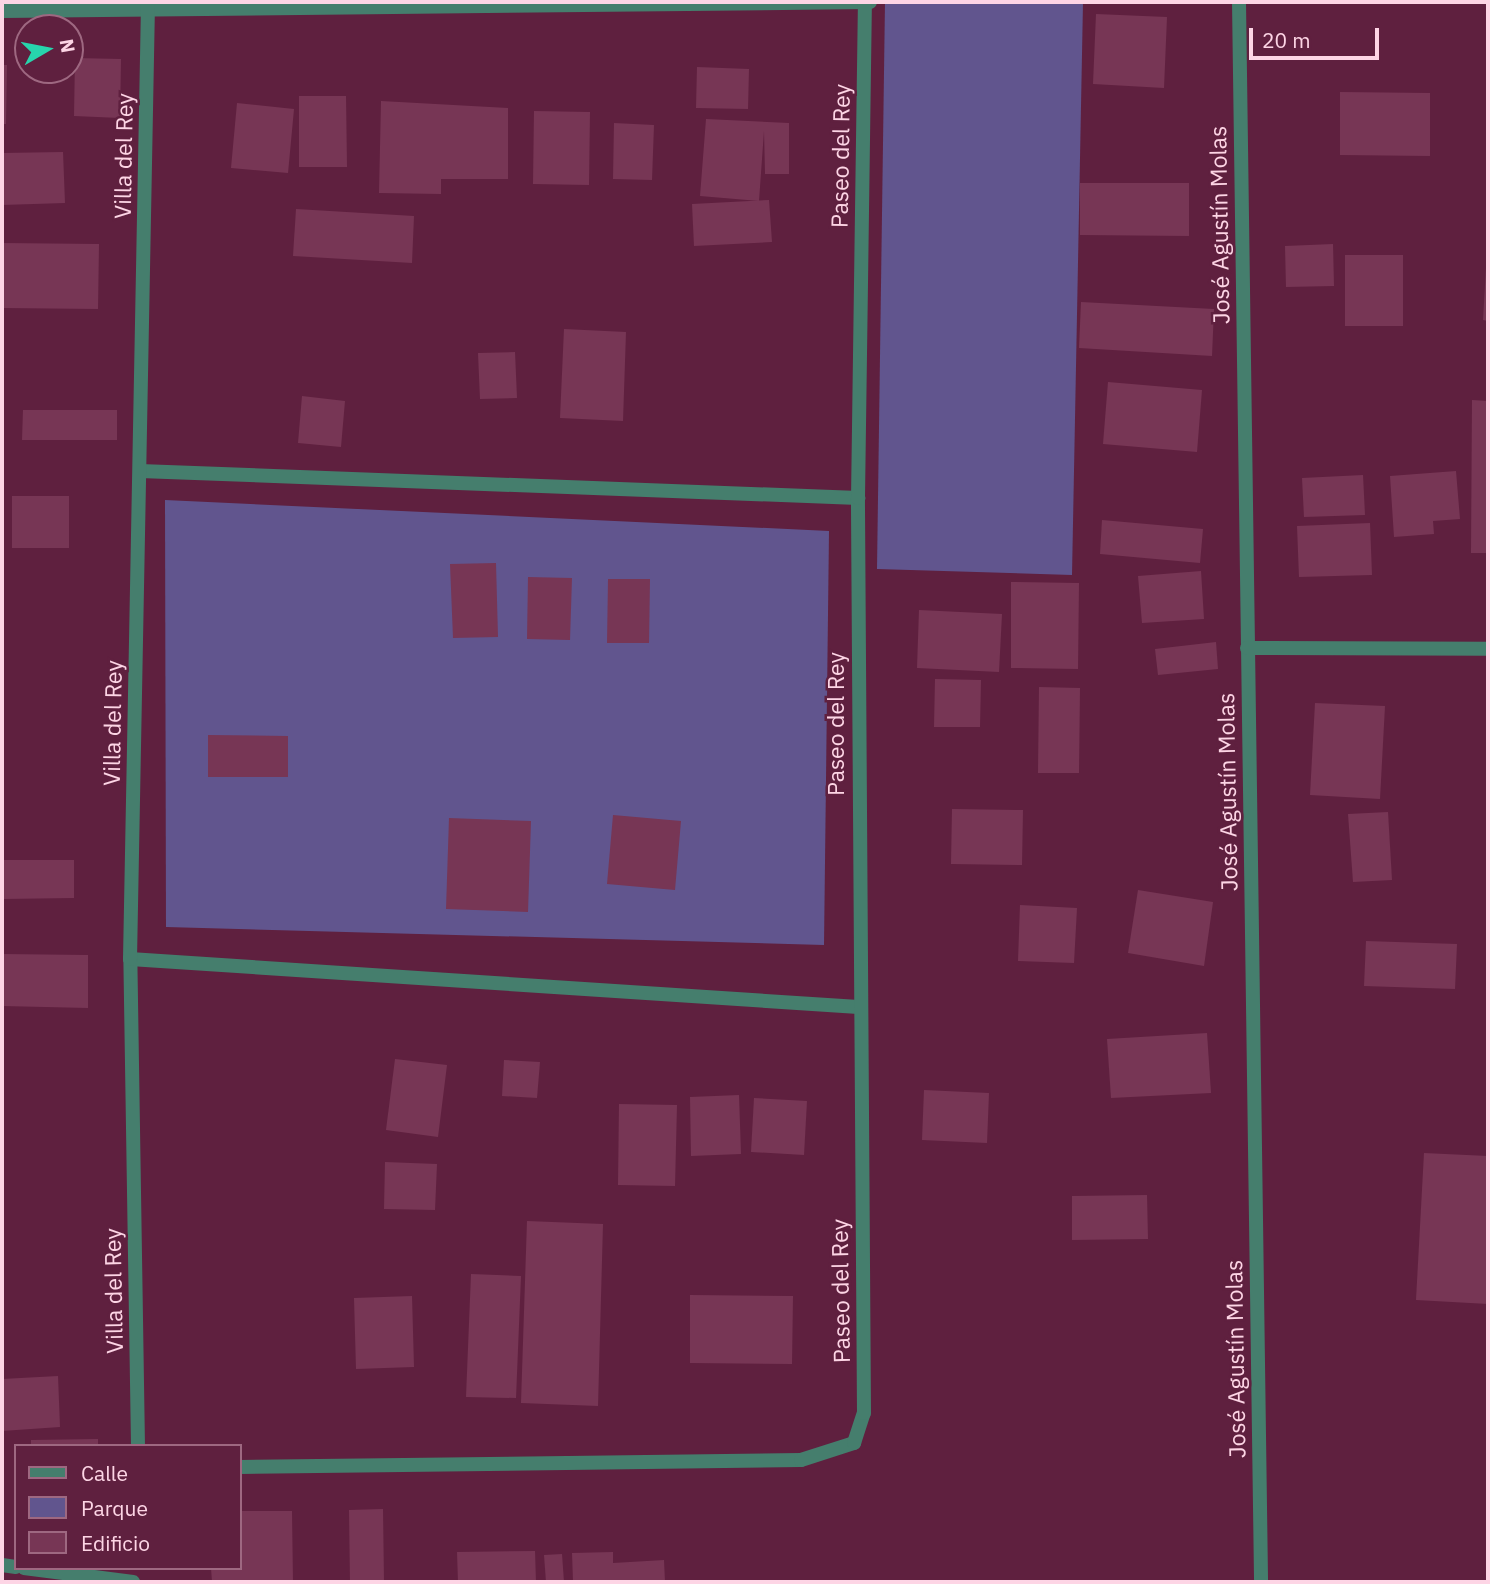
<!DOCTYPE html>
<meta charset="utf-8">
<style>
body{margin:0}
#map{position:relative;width:1490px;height:1584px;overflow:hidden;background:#5f203f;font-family:"IBM Plex Sans",sans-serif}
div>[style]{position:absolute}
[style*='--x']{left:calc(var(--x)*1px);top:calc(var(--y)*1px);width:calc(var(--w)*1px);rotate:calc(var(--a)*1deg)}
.green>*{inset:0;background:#61558e}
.building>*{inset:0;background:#773655}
.street>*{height:14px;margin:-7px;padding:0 7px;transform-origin:7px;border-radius:7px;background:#457e6d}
span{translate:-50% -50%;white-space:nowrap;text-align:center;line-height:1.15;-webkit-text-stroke:5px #5f203f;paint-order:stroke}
.street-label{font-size:23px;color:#fdd5e5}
.frame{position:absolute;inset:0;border:4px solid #fdd5e5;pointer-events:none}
.legend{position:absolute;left:14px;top:1444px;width:228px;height:126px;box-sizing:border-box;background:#5f203f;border:2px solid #9e6881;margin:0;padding:9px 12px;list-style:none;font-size:21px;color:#fdd5e5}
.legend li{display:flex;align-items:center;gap:14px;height:35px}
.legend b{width:35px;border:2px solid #9e6881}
.north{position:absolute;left:14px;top:14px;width:70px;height:70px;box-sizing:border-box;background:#5f203f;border:2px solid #9e6881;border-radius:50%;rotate:80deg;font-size:19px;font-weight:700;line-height:28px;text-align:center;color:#fdd5e5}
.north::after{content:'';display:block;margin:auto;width:24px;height:32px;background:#27d5ad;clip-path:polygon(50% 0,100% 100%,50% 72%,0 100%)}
.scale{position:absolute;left:1249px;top:28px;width:130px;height:32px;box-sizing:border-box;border:4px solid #fdd5e5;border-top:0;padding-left:9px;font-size:21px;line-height:24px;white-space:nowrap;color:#fdd5e5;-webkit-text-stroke:5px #5f203f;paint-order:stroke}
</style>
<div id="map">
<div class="green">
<div style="clip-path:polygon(885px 2px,1083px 2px,1072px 575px,877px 569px)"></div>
<div style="clip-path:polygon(165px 500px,829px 531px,824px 945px,166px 927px)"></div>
</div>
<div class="building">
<div style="clip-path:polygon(1096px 14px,1167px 17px,1164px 88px,1093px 84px)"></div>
<div style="clip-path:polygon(75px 58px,121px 59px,120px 118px,74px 116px)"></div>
<div style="clip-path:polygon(2px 65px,7px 65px,6px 124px,2px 124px)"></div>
<div style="clip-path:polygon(697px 67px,749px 69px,748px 109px,696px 108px)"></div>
<div style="clip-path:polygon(1340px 92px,1430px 93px,1430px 156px,1340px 155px)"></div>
<div style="clip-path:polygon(299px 96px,346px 96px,347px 167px,299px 167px)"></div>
<div style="clip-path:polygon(381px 101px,508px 108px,508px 179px,441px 179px,441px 194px,379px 193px)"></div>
<div style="clip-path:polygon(237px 103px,294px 109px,288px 173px,231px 168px)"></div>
<div style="clip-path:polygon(534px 111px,590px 112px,589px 185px,533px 184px)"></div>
<div style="clip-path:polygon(706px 119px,789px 123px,789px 174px,765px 174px,764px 131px,759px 201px,700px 196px)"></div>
<div style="clip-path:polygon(614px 123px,654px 125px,652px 180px,613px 179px)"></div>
<div style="clip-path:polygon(63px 152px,65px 203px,2px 205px,2px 153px)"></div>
<div style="clip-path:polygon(1080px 183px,1189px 183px,1189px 236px,1080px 235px)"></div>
<div style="clip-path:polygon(769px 200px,772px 242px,694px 246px,692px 204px)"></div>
<div style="clip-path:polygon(296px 209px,414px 216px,412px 263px,293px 256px)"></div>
<div style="clip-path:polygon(2px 243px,99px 244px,98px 309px,2px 308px)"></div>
<div style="clip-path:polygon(1333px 244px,1334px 286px,1286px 287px,1285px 246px)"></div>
<div style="clip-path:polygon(1345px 255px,1403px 255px,1403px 326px,1345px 326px)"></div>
<div style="clip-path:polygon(1486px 268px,1488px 268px,1488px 321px,1483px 320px)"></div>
<div style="clip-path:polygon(1081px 302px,1214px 309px,1212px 356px,1079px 348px)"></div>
<div style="clip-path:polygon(564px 329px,626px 332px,623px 421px,560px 418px)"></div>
<div style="clip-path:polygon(515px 352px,517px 398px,480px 399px,478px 353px)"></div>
<div style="clip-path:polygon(1108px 382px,1202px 390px,1197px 452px,1103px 444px)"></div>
<div style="clip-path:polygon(302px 396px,345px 401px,341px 447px,298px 443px)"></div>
<div style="clip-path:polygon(1472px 400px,1488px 401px,1488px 553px,1471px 553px)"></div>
<div style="clip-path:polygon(23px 410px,117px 410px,117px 440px,22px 440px)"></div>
<div style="clip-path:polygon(1456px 471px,1460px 519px,1433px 521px,1434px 534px,1394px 537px,1390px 476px)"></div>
<div style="clip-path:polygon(1363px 475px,1365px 515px,1304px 517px,1302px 478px)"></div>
<div style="clip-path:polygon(12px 496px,69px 496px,69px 548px,12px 548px)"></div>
<div style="clip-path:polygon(1102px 520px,1203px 529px,1200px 563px,1100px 554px)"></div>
<div style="clip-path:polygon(1370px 523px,1372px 575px,1299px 577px,1297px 526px)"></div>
<div style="clip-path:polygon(496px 563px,498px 637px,453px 638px,450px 564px)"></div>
<div style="clip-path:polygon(1201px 571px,1204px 619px,1142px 623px,1138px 576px)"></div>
<div style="clip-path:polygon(528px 577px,572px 578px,570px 640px,527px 639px)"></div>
<div style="clip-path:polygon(608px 579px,650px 579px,649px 643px,607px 643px)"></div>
<div style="clip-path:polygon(1011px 582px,1079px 583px,1078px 669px,1011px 668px)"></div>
<div style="clip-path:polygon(919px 610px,1002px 614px,999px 672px,917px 668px)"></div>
<div style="clip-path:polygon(1216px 642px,1218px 669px,1158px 675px,1155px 649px)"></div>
<div style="clip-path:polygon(935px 679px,981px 680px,980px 727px,934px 727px)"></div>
<div style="clip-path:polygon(1039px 687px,1080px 688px,1079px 773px,1038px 773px)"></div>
<div style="clip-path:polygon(1315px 703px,1385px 706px,1380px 799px,1310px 795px)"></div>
<div style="clip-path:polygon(208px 735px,288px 736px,288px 777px,208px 777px)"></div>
<div style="clip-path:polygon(952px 809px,1023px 810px,1022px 865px,951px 864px)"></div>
<div style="clip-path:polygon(1388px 812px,1392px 880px,1353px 882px,1348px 814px)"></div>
<div style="clip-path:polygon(613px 815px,681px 821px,675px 890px,607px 884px)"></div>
<div style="clip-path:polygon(449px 818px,531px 821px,528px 912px,446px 909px)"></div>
<div style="clip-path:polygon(2px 860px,74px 860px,74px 898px,3px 899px)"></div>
<div style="clip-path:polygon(1138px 890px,1213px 902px,1204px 966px,1128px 953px)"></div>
<div style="clip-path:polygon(1020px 905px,1077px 908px,1074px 963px,1018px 961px)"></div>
<div style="clip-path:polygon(1366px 941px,1457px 944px,1455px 989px,1364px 986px)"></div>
<div style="clip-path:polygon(2px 954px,88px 955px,88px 1008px,2px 1006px)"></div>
<div style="clip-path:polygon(1207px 1033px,1211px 1093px,1111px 1098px,1107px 1039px)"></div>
<div style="clip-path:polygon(395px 1059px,447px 1065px,438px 1137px,386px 1130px)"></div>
<div style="clip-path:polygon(504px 1060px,540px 1062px,537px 1098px,502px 1096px)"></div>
<div style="clip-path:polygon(924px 1090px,989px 1093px,987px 1143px,922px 1140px)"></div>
<div style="clip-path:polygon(739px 1095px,741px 1154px,691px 1156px,690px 1097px)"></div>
<div style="clip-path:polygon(754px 1098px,807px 1101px,804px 1155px,751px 1152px)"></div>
<div style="clip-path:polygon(619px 1104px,677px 1105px,675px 1186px,618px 1185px)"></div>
<div style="clip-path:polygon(1424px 1153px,1488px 1156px,1488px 1304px,1416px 1300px)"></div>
<div style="clip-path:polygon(385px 1162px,437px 1164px,435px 1210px,384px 1209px)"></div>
<div style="clip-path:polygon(1147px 1195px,1148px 1239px,1072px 1240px,1072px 1196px)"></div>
<div style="clip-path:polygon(527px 1221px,603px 1224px,598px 1406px,521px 1403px)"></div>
<div style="clip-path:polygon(471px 1274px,521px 1276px,516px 1398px,466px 1397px)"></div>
<div style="clip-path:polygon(690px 1295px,793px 1296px,792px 1364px,690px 1363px)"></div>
<div style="clip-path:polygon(412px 1296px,414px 1367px,356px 1369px,354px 1298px)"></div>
<div style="clip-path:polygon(58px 1376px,60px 1427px,2px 1431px,2px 1379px)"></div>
<div style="clip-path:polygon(98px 1439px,98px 1446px,31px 1446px,31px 1440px)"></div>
<div style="clip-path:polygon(383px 1509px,384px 1582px,350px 1582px,349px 1510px)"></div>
<div style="clip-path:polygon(240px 1511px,292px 1511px,293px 1582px,212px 1582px,211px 1568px,240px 1568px)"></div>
<div style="clip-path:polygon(535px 1551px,536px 1582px,458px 1582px,457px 1552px)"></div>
<div style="clip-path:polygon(613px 1552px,613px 1563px,664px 1560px,665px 1582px,573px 1582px,572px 1553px)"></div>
<div style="clip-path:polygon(562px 1554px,564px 1582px,546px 1582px,544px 1555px)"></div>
</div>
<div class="street">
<div style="--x:1239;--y:2;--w:1580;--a:89.2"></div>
<div style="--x:2;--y:11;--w:868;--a:-0.59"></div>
<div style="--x:140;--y:471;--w:719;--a:2.15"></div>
<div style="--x:1247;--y:648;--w:241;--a:0.2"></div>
<div style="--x:130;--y:959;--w:730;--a:3.77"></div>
<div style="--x:138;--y:1446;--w:487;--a:-90.9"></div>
<div style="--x:130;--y:959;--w:957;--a:-88.92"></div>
<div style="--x:240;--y:1467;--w:561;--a:-0.71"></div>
<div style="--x:801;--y:1460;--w:56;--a:-17.8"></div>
<div style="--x:854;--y:1443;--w:32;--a:-72"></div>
<div style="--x:864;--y:1413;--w:915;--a:-90.38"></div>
<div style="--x:858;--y:498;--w:496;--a:-89.2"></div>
<div style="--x:2;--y:1565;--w:14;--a:8"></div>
<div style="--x:24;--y:1568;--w:110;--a:7.3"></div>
</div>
<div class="street-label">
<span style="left:123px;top:156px;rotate:-89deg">Villa del Rey</span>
<span style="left:840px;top:156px;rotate:-89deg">Paseo del Rey</span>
<span style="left:1219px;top:225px;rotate:-91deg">José Agustín Molas</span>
<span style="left:112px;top:723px;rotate:-89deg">Villa del Rey</span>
<span style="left:835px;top:724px;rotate:-90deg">Paseo del Rey</span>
<span style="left:1227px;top:792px;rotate:-91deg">José Agustín Molas</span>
<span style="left:113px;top:1291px;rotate:-91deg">Villa del Rey</span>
<span style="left:840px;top:1291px;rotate:-91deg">Paseo del Rey</span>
<span style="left:1235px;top:1359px;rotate:-91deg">José Agustín Molas</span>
</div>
<div class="frame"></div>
<ul class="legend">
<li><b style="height:9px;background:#457e6d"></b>Calle</li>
<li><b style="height:19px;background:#61558e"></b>Parque</li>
<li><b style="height:19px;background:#773655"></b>Edificio</li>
</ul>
<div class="north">N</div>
<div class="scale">20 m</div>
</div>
